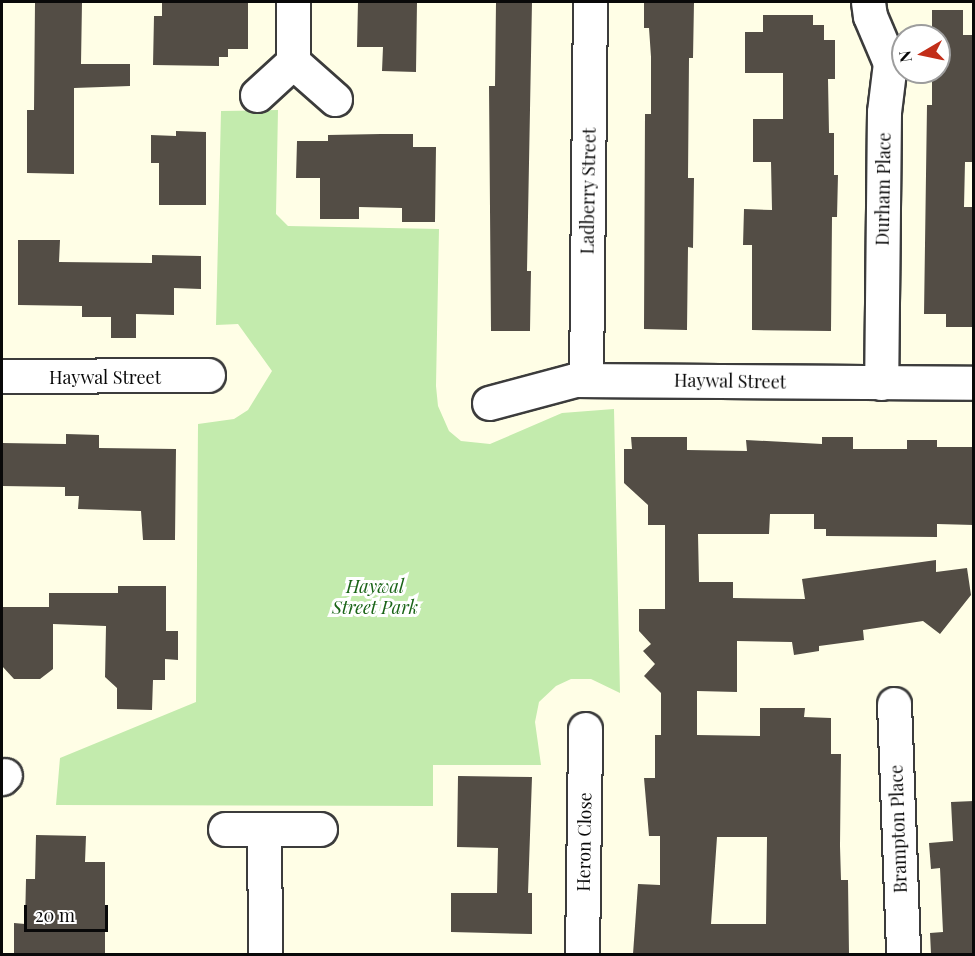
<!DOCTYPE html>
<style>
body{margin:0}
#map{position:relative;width:975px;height:956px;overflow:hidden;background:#fffee6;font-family:"Playfair Display",serif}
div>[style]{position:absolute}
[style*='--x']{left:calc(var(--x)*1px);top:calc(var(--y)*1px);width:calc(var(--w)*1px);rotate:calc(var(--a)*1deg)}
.green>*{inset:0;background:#c3ebad}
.building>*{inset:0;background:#534d45}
.roads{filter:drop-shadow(2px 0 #3c3c3c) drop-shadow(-2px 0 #3c3c3c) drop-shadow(0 2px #3c3c3c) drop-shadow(0 -2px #3c3c3c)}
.street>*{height:33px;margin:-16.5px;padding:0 16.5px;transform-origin:16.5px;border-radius:16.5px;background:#fff}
span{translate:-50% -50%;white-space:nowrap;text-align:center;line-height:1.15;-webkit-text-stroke:6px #fff;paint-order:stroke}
.street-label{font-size:18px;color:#090909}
.park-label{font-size:18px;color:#1a6417;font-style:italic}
.frame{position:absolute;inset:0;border:3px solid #090909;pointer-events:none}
.north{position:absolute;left:891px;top:24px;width:60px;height:60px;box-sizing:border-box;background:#fff;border:2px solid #9d9d9d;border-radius:50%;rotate:261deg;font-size:16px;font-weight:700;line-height:24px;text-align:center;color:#090909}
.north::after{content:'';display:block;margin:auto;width:21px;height:27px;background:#c22e19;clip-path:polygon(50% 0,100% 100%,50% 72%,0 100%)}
.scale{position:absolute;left:24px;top:905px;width:84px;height:27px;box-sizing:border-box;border:3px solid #090909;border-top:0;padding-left:8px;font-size:18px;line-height:21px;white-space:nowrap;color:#090909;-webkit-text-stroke:4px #fff;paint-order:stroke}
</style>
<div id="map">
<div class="green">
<div style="clip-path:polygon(278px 110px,276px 214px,288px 226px,439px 229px,436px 386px,438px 406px,449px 431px,461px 441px,490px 444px,562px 413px,614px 409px,620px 693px,591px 679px,571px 679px,556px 686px,539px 702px,535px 722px,541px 765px,433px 765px,433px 806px,56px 805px,60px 758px,196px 702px,198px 424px,234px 419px,248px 410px,272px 371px,238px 324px,216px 325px,221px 111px)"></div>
</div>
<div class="building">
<div style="clip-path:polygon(35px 2px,82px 2px,81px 64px,130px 64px,130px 86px,74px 88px,74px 174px,27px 173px,27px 110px,34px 110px)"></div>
<div style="clip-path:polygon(162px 2px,248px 2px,248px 49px,228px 49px,228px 57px,219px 57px,219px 66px,153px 65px,154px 16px,162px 16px)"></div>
<div style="clip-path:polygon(358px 2px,417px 2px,416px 72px,382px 71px,383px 47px,357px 47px)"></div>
<div style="clip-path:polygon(496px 2px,532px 2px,527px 271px,531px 271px,530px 331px,491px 331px,489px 86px,495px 86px)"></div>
<div style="clip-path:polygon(644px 2px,694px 2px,693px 58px,689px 58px,688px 178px,694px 178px,693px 248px,688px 247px,687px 330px,644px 329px,645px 114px,651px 114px,651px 57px,649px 28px,644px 28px)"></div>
<div style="clip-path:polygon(932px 10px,963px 10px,963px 35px,974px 35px,974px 162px,965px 162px,964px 207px,974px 207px,974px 327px,946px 327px,946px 314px,924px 314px,927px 105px,932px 105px,932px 72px,939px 72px,939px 36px,932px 36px)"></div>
<div style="clip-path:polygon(763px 15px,813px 15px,813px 25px,824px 25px,824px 40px,835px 40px,835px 79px,828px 79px,829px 133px,834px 133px,834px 175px,838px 175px,837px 217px,832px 217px,831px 331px,752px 330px,752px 245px,743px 245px,744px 209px,772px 210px,771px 162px,753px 162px,753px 119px,783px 119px,783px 73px,745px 73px,745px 32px,763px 32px)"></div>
<div style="clip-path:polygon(176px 131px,206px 132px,206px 205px,159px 205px,159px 163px,151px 163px,151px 135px,176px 136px)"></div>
<div style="clip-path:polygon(381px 134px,413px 134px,413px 147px,436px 147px,435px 222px,402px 222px,402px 208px,359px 207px,359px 219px,320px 219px,320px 178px,296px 178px,297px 141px,328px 141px,328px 135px)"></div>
<div style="clip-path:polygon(18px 240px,60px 240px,59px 262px,152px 263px,152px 255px,201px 256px,201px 289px,174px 288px,174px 315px,136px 314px,136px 338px,111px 338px,111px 317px,82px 317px,82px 306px,18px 305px)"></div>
<div style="clip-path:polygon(66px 434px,99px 435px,99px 448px,176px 449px,175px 540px,143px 540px,141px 511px,78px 509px,79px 496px,65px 496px,65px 487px,2px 486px,2px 443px,66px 444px)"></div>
<div style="clip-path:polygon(evenodd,631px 437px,687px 437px,687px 450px,747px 451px,746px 440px,822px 444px,822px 437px,853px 437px,853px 449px,907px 449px,907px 440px,937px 440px,937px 447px,974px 447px,974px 525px,937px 524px,937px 537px,826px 536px,826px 529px,814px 529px,814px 514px,770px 514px,769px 534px,698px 534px,699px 582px,733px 582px,733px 598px,805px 599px,802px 579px,936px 560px,936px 572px,967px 568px,971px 595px,940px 634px,923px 621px,863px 630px,864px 640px,819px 646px,819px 651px,794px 655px,792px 642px,737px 641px,737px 692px,697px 691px,697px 735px,760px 736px,760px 708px,805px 708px,804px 717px,831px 718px,831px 754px,841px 754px,840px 846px,841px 880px,848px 880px,849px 954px,633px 954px,638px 884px,660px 885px,660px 836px,649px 836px,644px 778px,655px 778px,655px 735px,661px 735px,661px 693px,644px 676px,655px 664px,643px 651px,651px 644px,639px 631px,639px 609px,665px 609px,665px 525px,648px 525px,648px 505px,624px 483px,624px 449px,632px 449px,631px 437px,717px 837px,767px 837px,766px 924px,711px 924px,717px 837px)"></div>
<div style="clip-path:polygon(118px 586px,166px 586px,166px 631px,178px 631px,178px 660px,165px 659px,165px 680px,153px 680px,152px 710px,117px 709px,117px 688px,105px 677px,106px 626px,53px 624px,53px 669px,40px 679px,14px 679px,2px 666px,2px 607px,49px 607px,49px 593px,118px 593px)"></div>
<div style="clip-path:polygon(458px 776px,532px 777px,528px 893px,532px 893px,532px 934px,451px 932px,451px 893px,497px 893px,498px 848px,457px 847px)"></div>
<div style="clip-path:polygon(974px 801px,974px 954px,931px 954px,930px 933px,943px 932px,940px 868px,931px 869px,929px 843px,953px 841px,951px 802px)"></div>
<div style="clip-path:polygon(36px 835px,86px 836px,85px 862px,105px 862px,105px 954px,14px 954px,14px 923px,25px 924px,26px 879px,35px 879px)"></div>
</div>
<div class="roads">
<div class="street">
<div style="--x:868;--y:2;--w:14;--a:82"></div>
<div style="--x:870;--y:16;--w:51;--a:66.9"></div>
<div style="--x:890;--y:63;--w:49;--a:97"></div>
<div style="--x:884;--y:112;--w:271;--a:90.6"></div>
<div style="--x:293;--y:62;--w:60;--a:-90"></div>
<div style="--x:257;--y:95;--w:49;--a:-42.5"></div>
<div style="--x:293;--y:62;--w:56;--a:41.4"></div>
<div style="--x:2;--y:376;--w:206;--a:-0.3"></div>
<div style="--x:586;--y:380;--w:378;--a:-89.4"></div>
<div style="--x:489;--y:403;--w:89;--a:-15"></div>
<div style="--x:575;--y:380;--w:399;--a:0.4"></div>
<div style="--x:894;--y:704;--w:250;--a:87.9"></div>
<div style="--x:2;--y:778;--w:4;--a:-45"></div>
<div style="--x:225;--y:829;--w:95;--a:0"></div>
<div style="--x:264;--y:830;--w:124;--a:89.5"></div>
<div style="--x:582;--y:954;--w:225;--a:-89.2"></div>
</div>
</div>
<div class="street-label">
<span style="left:883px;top:189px;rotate:-89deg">Durham Place</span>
<span style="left:588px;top:191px;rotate:-89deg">Ladberry Street</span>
<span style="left:105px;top:377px">Haywal Street</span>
<span style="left:730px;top:381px;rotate:1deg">Haywal Street</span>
<span style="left:898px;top:829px;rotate:-92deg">Brampton Place</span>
<span style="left:584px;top:842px;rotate:-89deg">Heron Close</span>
</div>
<div class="park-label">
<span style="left:375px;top:597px">Haywal<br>Street Park</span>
</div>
<div class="frame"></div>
<div class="north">N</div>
<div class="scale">20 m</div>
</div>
